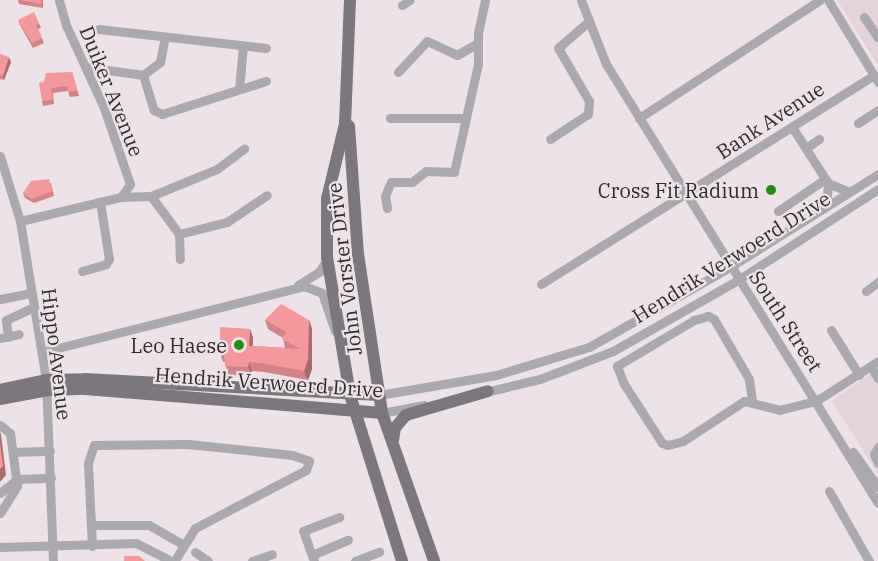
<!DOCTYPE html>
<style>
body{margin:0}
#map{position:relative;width:878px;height:561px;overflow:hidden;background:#ece2e7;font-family:"IBM Plex Serif",serif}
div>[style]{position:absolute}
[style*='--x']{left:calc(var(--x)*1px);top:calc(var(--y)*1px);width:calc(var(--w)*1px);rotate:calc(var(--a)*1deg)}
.built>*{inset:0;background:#e5d3dc}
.minor>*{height:9px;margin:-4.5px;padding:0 4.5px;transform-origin:4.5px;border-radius:4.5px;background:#aba9ad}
.major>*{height:12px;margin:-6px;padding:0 6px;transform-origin:6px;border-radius:6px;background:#7b777d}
.wall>*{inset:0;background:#d38386}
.shaded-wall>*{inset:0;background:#ac6a6d}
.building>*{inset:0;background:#f5989c}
.dots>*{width:16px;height:16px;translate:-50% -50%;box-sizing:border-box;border:3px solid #ece2e7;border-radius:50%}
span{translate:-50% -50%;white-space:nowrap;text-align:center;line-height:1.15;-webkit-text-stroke:4.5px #ece2e7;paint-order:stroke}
.street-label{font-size:20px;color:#302c2e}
.poi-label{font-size:20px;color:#302c2e}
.right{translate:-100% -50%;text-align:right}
</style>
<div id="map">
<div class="built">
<div style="clip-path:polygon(837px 0,878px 0,878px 65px)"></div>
<div style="clip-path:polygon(878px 368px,878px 474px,832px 401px)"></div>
</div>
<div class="minor">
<div style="--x:581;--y:0;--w:69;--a:68.7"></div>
<div style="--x:606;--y:64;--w:516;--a:58.22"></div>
<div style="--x:828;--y:0;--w:96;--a:58.6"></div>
<div style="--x:402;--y:5;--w:9;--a:-32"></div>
<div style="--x:864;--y:17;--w:25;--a:56"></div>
<div style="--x:99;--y:29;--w:168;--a:6.5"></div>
<div style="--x:86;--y:67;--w:58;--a:8"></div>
<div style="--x:143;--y:75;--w:37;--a:73"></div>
<div style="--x:154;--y:110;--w:9;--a:27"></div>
<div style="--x:162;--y:114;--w:109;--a:-17.6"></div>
<div style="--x:398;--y:72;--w:42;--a:-46.9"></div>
<div style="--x:427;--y:41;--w:33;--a:25"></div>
<div style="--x:457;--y:55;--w:24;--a:-30"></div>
<div style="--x:143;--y:75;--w:21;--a:-37"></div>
<div style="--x:160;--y:62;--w:25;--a:-79"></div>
<div style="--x:239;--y:89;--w:43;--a:-84.7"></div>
<div style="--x:390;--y:118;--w:76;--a:0"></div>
<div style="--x:639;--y:118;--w:216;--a:-33.1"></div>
<div style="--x:858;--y:123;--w:24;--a:-33"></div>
<div style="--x:792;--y:127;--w:67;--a:57.3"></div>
<div style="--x:828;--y:183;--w:23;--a:23"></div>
<div style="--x:550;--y:139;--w:45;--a:-33.3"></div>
<div style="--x:588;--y:114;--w:13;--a:-86"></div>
<div style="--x:589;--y:101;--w:61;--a:-120.3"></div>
<div style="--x:558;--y:48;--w:38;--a:-41"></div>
<div style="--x:806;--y:148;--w:16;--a:-35"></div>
<div style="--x:0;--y:156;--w:68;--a:72.9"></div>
<div style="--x:20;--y:221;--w:161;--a:80.7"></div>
<div style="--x:46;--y:380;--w:181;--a:87.8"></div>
<div style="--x:151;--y:196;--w:47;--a:53.6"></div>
<div style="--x:179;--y:234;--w:25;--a:88"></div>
<div style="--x:121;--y:197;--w:30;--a:-2"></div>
<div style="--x:151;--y:196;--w:71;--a:-22.2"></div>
<div style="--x:217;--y:169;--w:34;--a:-37"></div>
<div style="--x:826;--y:207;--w:24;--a:-85"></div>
<div style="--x:387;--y:208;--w:12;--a:-99"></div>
<div style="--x:385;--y:196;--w:15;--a:-67"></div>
<div style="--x:391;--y:182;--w:21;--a:0"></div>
<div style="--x:412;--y:182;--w:18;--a:-38"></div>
<div style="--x:426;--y:171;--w:28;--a:2"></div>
<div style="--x:454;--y:172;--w:111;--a:-77.5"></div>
<div style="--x:478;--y:64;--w:31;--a:-90"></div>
<div style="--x:478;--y:33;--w:34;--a:-78"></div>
<div style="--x:778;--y:211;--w:57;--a:-34.2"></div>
<div style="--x:20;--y:221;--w:104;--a:-13.4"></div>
<div style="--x:121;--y:197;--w:16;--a:-55"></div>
<div style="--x:130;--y:184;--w:80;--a:-108.9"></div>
<div style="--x:104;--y:108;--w:91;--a:-114.6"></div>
<div style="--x:66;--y:25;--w:26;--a:-106"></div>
<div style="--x:179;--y:234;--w:49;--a:-14"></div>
<div style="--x:227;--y:222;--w:48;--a:-34"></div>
<div style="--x:82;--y:271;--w:25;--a:-16"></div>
<div style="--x:106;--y:264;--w:6;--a:-59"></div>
<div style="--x:109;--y:259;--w:58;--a:-99"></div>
<div style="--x:541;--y:284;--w:393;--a:-32.1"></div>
<div style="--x:298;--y:285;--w:25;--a:-32"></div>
<div style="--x:319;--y:272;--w:15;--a:-58"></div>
<div style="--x:866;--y:291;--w:15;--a:-37"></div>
<div style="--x:0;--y:299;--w:32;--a:-11"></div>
<div style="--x:831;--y:330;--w:53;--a:58.1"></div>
<div style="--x:8;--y:337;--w:17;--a:-97"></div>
<div style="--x:6;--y:320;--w:31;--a:-25"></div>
<div style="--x:0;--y:338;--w:19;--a:-12"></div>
<div style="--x:42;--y:352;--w:270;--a:-14.1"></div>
<div style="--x:304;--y:286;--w:19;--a:21"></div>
<div style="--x:322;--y:293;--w:40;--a:71.1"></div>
<div style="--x:871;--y:367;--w:13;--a:58"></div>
<div style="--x:481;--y:393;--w:61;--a:-13.3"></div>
<div style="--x:540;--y:379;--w:78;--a:-21"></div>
<div style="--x:613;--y:351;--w:144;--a:-29.6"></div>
<div style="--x:738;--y:280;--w:167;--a:-33"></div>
<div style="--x:379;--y:395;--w:119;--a:-9.7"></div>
<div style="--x:496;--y:375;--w:97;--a:-16.8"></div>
<div style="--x:589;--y:347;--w:162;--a:-29.6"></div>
<div style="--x:730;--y:267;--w:175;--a:-32.1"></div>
<div style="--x:752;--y:401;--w:22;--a:-98"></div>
<div style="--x:749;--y:379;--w:69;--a:-120.3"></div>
<div style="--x:714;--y:319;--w:7;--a:-153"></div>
<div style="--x:708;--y:316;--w:15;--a:164"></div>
<div style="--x:694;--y:320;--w:90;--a:149.1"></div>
<div style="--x:617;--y:366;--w:19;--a:69"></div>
<div style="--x:624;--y:384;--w:70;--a:57.2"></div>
<div style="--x:662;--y:443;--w:6;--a:18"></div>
<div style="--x:668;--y:445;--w:16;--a:-15"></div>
<div style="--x:683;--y:441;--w:73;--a:-33.3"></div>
<div style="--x:744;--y:401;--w:36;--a:14"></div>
<div style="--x:779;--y:410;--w:38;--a:-14"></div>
<div style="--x:816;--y:401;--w:74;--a:-32.8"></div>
<div style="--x:382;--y:413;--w:43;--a:-10.8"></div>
<div style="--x:0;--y:425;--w:13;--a:39"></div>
<div style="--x:10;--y:433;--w:53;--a:82.5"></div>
<div style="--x:17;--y:486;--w:32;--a:122"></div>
<div style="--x:878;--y:447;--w:8;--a:120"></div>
<div style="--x:874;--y:454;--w:10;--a:66"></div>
<div style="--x:13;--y:452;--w:37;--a:-2"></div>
<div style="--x:853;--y:452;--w:43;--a:54.5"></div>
<div style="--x:829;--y:491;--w:81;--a:60.3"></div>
<div style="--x:0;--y:493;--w:22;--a:-39"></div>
<div style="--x:17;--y:479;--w:34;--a:-2"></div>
<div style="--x:91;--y:525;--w:58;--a:0"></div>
<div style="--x:149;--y:525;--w:40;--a:29.7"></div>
<div style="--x:92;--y:546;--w:83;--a:-92.8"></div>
<div style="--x:88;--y:463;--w:19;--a:-72"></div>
<div style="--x:94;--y:445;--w:94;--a:-0.6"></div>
<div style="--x:188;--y:444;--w:105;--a:6"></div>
<div style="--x:292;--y:455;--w:18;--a:19"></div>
<div style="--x:309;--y:461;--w:9;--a:108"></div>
<div style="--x:306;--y:470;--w:125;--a:152.4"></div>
<div style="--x:195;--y:528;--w:39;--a:122"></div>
<div style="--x:0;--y:547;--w:136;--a:-1.7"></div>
<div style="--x:136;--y:543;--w:39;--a:27"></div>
<div style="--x:195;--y:552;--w:16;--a:35"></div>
<div style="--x:312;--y:555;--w:39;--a:-23"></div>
<div style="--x:252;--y:561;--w:21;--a:-19"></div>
<div style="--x:314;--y:561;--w:32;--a:-110"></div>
<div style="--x:303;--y:531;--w:39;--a:-21"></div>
<div style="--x:355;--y:561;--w:26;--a:-21"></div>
</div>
<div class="major">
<div style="--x:350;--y:0;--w:124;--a:92.3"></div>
<div style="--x:345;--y:124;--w:77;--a:103.5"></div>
<div style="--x:327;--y:199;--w:58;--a:90"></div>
<div style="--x:327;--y:257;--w:140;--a:80.5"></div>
<div style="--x:350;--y:395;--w:174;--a:72.6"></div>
<div style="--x:349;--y:126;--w:128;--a:86"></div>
<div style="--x:358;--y:254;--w:161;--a:81.4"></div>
<div style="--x:382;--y:413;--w:157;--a:70.6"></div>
<div style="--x:0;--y:390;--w:47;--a:-12.3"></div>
<div style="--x:46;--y:380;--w:39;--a:-1"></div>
<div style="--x:85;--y:379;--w:294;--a:3.1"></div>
<div style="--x:0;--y:399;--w:49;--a:-10.6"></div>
<div style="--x:48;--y:390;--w:37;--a:-2"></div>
<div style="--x:85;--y:389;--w:298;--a:4.6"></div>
<div style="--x:393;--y:440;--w:12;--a:-81"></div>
<div style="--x:395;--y:428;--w:17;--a:-50"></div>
<div style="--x:406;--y:415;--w:85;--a:-16.3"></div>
</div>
<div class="wall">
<div style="clip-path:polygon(18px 0,43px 0,43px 8px,19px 4px)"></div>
<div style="clip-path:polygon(18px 20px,39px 23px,41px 28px,38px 29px,44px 43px,33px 48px,20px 25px)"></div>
<div style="clip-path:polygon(0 54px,11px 62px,4px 80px,0 79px)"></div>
<div style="clip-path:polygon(72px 72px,79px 96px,70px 97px,68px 91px,53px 93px,54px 104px,43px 106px,42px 101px,44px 82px)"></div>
<div style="clip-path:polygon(51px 183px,54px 196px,34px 203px,25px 198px,23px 193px)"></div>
<div style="clip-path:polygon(265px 320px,309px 320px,312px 329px,312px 369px,308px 380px,264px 372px,252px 371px,252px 376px,228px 375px,225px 362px,223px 362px,220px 353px,250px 329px,253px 338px,253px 346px,287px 348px,285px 348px,283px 338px,268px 329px)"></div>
</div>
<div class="shaded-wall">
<div style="clip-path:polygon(9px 57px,11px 62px,4px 80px,3px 76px)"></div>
<div style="clip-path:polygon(309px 320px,312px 329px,312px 369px,308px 380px,304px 371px)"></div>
<div style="clip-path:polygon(250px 329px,253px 338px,252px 355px,249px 346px)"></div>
<div style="clip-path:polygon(249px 362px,252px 371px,252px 376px,248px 367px)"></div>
<div style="clip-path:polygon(0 431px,1px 435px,6px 475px,0 482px)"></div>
</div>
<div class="building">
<div style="clip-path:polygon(20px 0,41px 0,41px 4px)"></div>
<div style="clip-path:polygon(34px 12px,39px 23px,36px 25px,42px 38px,32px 43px,18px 20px)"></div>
<div style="clip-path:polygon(0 54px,9px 57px,3px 76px,0 75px)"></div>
<div style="clip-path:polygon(72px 72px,77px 91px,68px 92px,67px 86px,51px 88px,53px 100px,42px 101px,39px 83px,44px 82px,46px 73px)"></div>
<div style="clip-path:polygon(49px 179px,52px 191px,32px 199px,23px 193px,31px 181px)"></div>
<div style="clip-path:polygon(281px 304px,309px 320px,308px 360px,304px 371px,261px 363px,249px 362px,248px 367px,225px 366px,224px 353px,220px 353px,220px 327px,250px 329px,249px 346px,300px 349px,282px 339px,286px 332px,265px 320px)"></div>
<div style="clip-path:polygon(0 443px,3px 466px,0 469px)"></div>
<div style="clip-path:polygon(124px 556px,139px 556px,145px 561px,124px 561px)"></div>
</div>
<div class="dots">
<div style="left:771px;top:190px;background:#228d10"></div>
<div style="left:239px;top:345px;background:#228d10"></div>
</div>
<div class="street-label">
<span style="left:112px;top:91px;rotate:68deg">Duiker Avenue</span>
<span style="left:770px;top:120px;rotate:-33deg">Bank Avenue</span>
<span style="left:731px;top:257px;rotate:-32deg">Hendrik Verwoerd Drive</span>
<span style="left:344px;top:269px;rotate:-97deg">John Vorster Drive</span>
<span style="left:786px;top:321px;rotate:57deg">South Street</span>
<span style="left:57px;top:354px;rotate:83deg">Hippo Avenue</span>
<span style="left:269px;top:382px;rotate:4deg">Hendrik Verwoerd Drive</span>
</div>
<div class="poi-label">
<span class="right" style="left:759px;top:190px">Cross Fit Radium</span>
<span class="right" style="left:227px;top:345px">Leo Haese</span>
</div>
</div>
